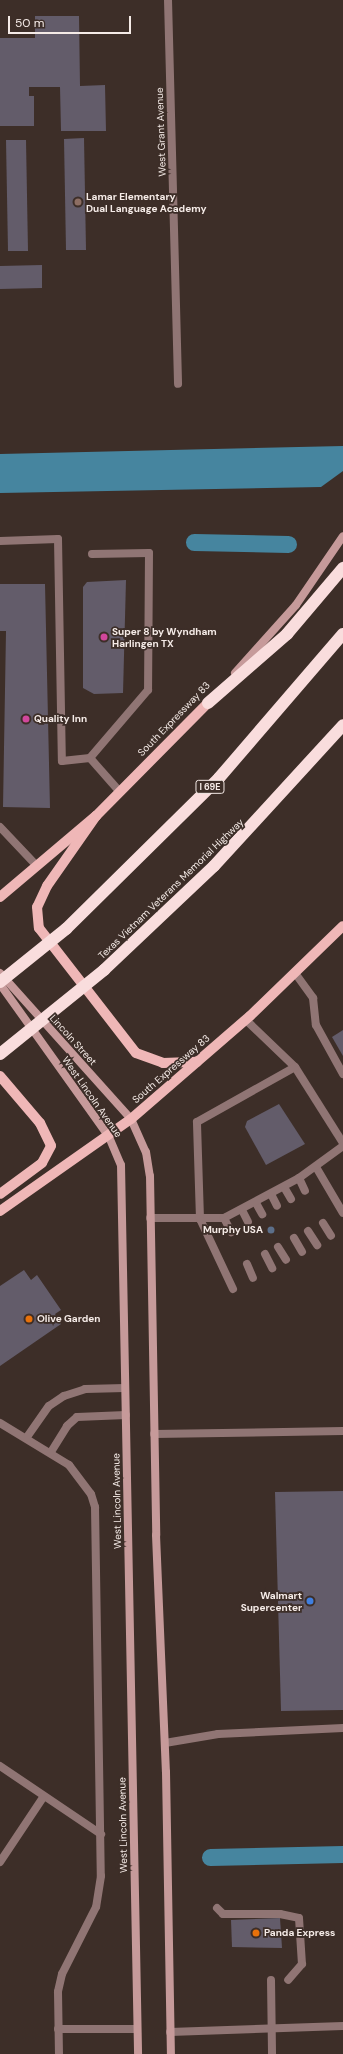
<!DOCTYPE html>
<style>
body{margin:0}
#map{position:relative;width:343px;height:2054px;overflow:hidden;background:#3d2e28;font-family:"DM Sans",sans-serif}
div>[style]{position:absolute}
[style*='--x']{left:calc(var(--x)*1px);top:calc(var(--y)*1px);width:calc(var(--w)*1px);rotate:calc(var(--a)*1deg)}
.water>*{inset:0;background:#46859f}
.canal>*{height:17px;margin:-8.5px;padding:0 8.5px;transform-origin:8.5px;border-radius:8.5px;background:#46859f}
.building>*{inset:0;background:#635c6a}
.lane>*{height:8px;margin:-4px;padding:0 4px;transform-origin:4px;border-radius:4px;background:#907574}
.street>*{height:8px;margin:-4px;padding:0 4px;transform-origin:4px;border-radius:4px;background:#907574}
.secondary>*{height:8px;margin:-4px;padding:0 4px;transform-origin:4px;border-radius:4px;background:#c69a9a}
.primary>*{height:10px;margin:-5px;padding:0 5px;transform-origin:5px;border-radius:5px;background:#efb7b7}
.highway>*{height:12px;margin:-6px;padding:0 6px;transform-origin:6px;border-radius:6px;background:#f9dddd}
.highway-bridge>*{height:12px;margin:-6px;padding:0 6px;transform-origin:6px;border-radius:6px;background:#f9dddd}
.dots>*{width:11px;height:11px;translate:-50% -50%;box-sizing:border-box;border:2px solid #3d2e28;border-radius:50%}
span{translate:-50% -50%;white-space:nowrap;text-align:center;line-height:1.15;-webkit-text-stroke:3.5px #3d2e28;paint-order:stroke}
.shield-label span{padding:1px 3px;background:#3d2e28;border:1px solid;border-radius:3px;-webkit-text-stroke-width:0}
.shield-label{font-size:9px;color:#f5ebe7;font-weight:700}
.street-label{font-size:10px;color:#f5ebe7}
.poi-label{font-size:10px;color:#f5ebe7;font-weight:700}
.left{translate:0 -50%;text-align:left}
.right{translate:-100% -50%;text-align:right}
.scale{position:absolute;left:8px;top:16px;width:123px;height:18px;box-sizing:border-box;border:2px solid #f5ebe7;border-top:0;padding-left:5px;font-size:12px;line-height:14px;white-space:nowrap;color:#f5ebe7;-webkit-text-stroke:3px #3d2e28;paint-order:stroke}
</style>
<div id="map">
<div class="water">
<div style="clip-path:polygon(343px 446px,343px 471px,321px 487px,0 493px,0 454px)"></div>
</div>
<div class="canal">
<div style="--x:194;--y:542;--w:94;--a:1.2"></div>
<div style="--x:210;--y:1857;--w:133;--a:-1.3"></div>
</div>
<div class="building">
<div style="clip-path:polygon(35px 16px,79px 16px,80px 86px,105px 85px,106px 131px,61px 131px,60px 87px,29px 87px,29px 96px,34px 96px,34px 126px,0 126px,0 38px,35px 38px)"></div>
<div style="clip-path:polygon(84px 138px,86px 250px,66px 250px,64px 139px)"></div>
<div style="clip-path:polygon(6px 140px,26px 140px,28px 251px,8px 251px)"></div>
<div style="clip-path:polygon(42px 265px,42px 288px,0 289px,0 266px)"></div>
<div style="clip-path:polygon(126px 580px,123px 693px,94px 694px,83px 688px,83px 587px,87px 582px)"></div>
<div style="clip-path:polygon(0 584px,45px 584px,50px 808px,3px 807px,6px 631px,0 631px)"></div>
<div style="clip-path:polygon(343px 1030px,343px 1056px,332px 1037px)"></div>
<div style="clip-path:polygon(279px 1104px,305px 1144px,266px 1165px,245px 1127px,247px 1121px)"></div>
<div style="clip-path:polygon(24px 1270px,31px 1280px,37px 1275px,61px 1310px,55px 1314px,61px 1324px,0 1366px,0 1286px)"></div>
<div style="clip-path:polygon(343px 1491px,343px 1710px,281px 1711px,275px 1492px)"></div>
<div style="clip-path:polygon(280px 1918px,282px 1948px,232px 1947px,231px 1920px)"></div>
</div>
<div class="lane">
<div style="--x:0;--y:541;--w:58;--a:-2"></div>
<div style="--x:58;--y:539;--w:222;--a:89"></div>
<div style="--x:62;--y:761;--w:28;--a:-6"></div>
<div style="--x:92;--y:554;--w:57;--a:-1"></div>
<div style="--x:149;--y:553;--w:137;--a:90.4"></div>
<div style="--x:148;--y:690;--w:89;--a:130.5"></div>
<div style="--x:90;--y:758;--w:45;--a:48.6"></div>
<div style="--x:0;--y:827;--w:54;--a:46.5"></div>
<div style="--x:295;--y:973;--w:31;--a:54"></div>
<div style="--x:313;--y:998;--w:27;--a:84"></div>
<div style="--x:316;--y:1025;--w:56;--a:61.1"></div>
<div style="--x:246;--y:1020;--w:68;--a:43.8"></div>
<div style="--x:295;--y:1067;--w:90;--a:57.7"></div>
<div style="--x:316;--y:1167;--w:53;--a:59.6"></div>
<div style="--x:299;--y:1178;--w:14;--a:65"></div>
<div style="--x:284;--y:1187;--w:14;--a:60"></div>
<div style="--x:271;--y:1194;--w:13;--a:63"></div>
<div style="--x:256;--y:1203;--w:13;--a:61"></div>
<div style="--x:242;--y:1210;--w:13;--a:63"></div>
<div style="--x:150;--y:1218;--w:74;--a:0"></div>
<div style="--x:224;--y:1218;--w:85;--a:-28.1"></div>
<div style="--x:299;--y:1178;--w:54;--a:-36"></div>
<div style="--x:224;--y:1218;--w:16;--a:63"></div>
<div style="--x:323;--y:1223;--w:15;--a:58"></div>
<div style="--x:308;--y:1231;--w:17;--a:57"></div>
<div style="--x:294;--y:1238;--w:16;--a:60"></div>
<div style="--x:278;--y:1247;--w:15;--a:58"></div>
<div style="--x:265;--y:1254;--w:16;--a:63"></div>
<div style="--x:247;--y:1264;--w:15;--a:67"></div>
<div style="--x:233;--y:1289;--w:77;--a:-115.2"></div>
<div style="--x:200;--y:1219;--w:97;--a:-91.8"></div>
<div style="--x:197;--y:1122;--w:112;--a:-29.3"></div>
<div style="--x:0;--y:1423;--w:81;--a:31.3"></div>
<div style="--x:69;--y:1465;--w:36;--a:53"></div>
<div style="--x:91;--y:1494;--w:14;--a:73"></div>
<div style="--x:95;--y:1507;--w:369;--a:89.1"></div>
<div style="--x:101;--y:1876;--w:31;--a:99"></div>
<div style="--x:96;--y:1907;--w:75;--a:116.9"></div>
<div style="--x:62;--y:1974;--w:18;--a:103"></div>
<div style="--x:58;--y:1992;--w:62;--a:89.1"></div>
<div style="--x:154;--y:1434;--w:189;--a:-0.9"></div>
<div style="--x:27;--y:1437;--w:38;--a:-55"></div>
<div style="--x:49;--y:1406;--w:18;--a:-34"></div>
<div style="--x:64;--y:1396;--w:22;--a:-18"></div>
<div style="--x:85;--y:1389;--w:40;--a:-1.4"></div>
<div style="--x:51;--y:1452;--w:31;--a:-58"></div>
<div style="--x:67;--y:1426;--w:13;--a:-42"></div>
<div style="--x:77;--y:1417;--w:49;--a:-2.3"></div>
<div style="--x:165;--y:1743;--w:54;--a:-9.6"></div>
<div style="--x:218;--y:1734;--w:125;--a:-2.7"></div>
<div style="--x:0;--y:1766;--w:122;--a:34"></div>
<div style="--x:0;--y:1862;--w:79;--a:-56.3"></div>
<div style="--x:217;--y:1908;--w:8;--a:45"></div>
<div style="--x:223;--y:1914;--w:57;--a:0"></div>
<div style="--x:280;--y:1914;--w:19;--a:12"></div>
<div style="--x:299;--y:1918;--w:46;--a:86.3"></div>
<div style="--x:302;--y:1964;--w:21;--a:131"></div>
<div style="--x:271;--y:1980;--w:74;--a:89.2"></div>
<div style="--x:58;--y:2029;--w:79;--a:0"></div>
<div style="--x:170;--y:2032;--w:173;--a:-2"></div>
</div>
<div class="street">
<div style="--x:168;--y:0;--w:384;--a:88.5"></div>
</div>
<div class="secondary">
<div style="--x:235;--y:673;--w:91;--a:-48.1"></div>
<div style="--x:296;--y:605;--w:83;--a:-55.7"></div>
<div style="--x:0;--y:973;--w:196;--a:48.1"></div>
<div style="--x:131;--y:1119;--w:36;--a:66"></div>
<div style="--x:146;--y:1152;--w:24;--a:81"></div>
<div style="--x:150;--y:1176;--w:359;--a:89"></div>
<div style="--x:156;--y:1535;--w:237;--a:87.6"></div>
<div style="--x:166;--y:1772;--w:282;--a:89"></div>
<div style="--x:0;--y:984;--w:188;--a:54.5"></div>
<div style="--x:109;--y:1137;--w:30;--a:67"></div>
<div style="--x:121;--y:1165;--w:889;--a:88.9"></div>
</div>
<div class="primary">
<div style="--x:96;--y:816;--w:85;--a:125"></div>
<div style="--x:47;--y:886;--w:23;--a:115"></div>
<div style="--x:37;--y:907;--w:21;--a:85"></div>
<div style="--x:39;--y:928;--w:158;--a:52.2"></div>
<div style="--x:136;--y:1053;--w:29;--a:20"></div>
<div style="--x:163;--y:1063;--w:34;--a:-2"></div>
<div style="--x:0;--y:897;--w:126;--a:-40.2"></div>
<div style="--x:96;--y:816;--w:159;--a:-45.3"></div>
<div style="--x:0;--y:1076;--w:62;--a:49.6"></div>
<div style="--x:40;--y:1123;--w:25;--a:64"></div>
<div style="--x:51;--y:1146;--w:19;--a:118"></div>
<div style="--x:42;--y:1163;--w:52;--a:143.6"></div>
<div style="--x:0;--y:1211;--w:160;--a:-35.1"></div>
<div style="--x:131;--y:1119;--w:157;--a:-40.9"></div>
<div style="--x:250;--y:1016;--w:129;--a:-44.1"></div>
</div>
<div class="highway">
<div style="--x:208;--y:703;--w:105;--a:-41.1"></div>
<div style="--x:287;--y:634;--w:87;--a:-49.7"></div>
<div style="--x:66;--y:929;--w:215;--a:-44.6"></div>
<div style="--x:219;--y:778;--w:190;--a:-49.3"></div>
<div style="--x:104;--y:970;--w:151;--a:-43.4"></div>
<div style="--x:214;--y:866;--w:191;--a:-47.5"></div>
</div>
<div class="highway-bridge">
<div style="--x:0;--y:982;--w:85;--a:-38.8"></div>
<div style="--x:0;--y:1054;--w:134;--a:-38.9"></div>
</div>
<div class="dots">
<div style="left:78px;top:202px;background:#8d6e63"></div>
<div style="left:104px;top:637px;background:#d1479c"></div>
<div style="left:26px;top:719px;background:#d1479c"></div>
<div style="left:271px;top:1230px;background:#5c6f8a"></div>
<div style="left:29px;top:1319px;background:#e8710a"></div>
<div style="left:310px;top:1601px;background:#3f7fe0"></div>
<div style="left:256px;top:1933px;background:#e8710a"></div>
</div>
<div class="shield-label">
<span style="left:210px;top:787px">I 69E</span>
</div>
<div class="street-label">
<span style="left:161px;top:132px;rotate:-92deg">West Grant Avenue</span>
<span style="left:174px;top:719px;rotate:-46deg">South Expressway 83</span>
<span style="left:171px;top:889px;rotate:-44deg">Texas Vietnam Veterans Memorial Highway</span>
<span style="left:73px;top:1040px;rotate:48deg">Lincoln Street</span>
<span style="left:171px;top:1069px;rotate:-41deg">South Expressway 83</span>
<span style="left:92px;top:1097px;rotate:55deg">West Lincoln Avenue</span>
<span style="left:117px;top:1501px;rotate:-91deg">West Lincoln Avenue</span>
<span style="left:123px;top:1825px;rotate:-91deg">West Lincoln Avenue</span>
</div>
<div class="poi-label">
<span class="left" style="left:86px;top:202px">Lamar Elementary<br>Dual Language Academy</span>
<span class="left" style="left:112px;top:637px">Super 8 by Wyndham<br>Harlingen TX</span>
<span class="left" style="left:34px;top:719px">Quality Inn</span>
<span class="right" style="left:263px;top:1230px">Murphy USA</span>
<span class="left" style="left:37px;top:1319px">Olive Garden</span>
<span class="right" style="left:302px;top:1601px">Walmart<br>Supercenter</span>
<span class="left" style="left:264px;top:1933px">Panda Express</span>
</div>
<div class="scale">50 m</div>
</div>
